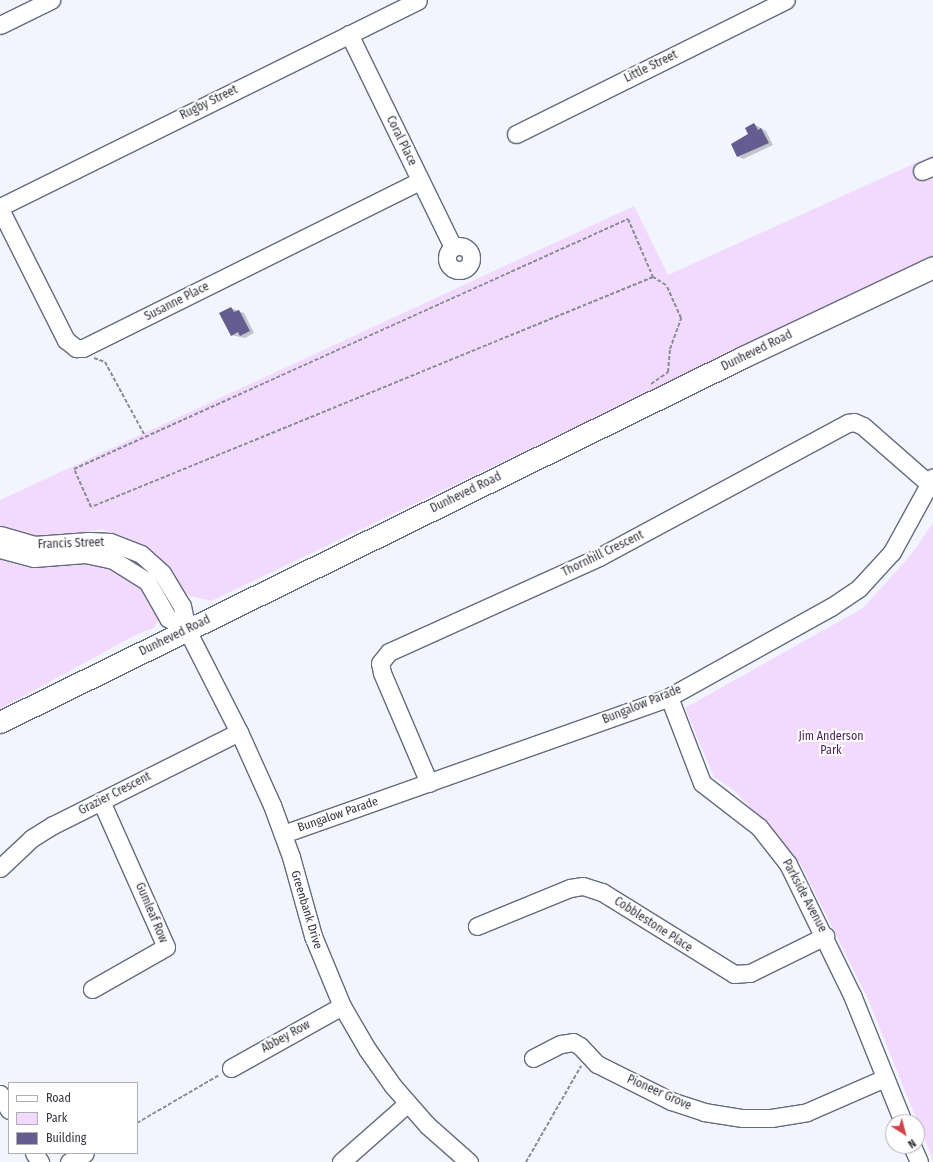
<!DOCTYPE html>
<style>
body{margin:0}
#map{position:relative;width:933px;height:1162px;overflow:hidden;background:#f2f5fe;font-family:"Fira Sans Condensed",sans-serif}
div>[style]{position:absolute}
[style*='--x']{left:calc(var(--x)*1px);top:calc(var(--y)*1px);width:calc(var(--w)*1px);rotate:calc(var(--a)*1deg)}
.green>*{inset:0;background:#f1dafe}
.shadow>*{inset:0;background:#0003}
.building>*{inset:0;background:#655d8f}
.path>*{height:2px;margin-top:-1px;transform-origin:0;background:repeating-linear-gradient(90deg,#898c95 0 4px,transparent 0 6px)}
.roads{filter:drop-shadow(1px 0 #636b7e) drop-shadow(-1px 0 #636b7e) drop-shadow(0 1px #636b7e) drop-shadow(0 -1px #636b7e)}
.minor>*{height:17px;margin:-8.5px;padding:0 8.5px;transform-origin:8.5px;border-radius:8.5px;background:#fff}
.minor>.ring{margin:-8.5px;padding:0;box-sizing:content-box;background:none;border:17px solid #fff;border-radius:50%}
.major>*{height:21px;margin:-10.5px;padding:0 10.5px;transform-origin:10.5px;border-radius:10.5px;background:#fff}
span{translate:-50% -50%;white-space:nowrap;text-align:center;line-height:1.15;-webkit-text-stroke:4px #fff;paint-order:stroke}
.street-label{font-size:12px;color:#33363f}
.park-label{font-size:12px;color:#481f5b}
.legend{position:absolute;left:8px;top:1082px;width:130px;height:72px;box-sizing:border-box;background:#fff;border:1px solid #adafb2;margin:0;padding:5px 7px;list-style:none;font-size:12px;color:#33363f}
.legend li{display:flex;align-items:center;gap:8px;height:20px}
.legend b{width:20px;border:1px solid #adafb2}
.north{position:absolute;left:885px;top:1114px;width:40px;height:40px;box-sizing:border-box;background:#fff;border:1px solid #adafb2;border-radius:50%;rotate:144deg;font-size:11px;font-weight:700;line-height:16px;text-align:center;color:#33363f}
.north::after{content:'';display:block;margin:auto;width:14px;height:18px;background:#d3434a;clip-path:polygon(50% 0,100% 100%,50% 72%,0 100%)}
</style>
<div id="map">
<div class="green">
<div style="clip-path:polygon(933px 155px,933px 256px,211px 601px,188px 595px,145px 548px,102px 529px,60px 538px,34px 540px,0 529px,0 500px,634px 206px,668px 275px)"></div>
<div style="clip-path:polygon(933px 523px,933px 1160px,868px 999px,800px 863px,735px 791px,714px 777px,685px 708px,863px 608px,910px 556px)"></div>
<div style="clip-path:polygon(0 554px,101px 562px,146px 587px,160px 617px,154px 628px,137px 634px,0 709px)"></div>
</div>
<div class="shadow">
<div style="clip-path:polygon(754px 124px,766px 131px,773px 145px,743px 159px,738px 156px)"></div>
<div style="clip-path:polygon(231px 308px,244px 313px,254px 333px,245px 338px,231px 335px)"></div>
</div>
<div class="building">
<div style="clip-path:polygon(754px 123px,758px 130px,761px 128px,769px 143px,737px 157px,731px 144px,748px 134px,745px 128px)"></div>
<div style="clip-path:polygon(231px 307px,234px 312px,239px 310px,250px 331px,240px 336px,238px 332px,231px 336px,219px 313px)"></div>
</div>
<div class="path">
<div style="--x:628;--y:219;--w:63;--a:66.7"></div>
<div style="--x:653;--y:277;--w:607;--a:157.74"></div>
<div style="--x:91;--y:507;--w:42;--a:-114.1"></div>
<div style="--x:74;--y:469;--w:608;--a:-24.29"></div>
<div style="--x:94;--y:358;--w:12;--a:20"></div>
<div style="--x:105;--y:362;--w:84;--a:61.6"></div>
<div style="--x:651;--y:384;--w:21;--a:-35"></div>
<div style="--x:668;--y:372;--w:23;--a:-85"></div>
<div style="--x:670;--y:349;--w:33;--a:-70"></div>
<div style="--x:681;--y:318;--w:36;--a:-114"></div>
<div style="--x:666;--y:285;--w:15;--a:-148"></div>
<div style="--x:137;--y:1123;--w:95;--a:-30.3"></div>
<div style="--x:526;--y:1162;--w:111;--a:-60.2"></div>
</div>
<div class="roads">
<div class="minor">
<div style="--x:0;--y:25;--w:57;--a:-26.1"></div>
<div style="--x:349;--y:34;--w:237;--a:64"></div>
<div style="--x:516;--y:134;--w:301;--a:-26.4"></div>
<div style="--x:922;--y:171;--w:12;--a:-24"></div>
<div style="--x:0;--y:207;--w:466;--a:-26.3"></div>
<div style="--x:0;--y:209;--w:147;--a:63.3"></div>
<div style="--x:66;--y:340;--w:13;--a:39"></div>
<div style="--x:76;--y:348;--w:7;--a:0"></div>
<div style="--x:83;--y:348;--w:376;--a:-26.4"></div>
<div class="ring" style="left:447px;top:246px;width:7px;height:7px"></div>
<div style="--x:0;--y:535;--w:35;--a:16"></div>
<div style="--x:34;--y:545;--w:55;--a:-4.2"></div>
<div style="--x:89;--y:541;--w:21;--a:3"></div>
<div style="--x:110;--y:542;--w:33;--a:21"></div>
<div style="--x:141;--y:554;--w:28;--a:42"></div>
<div style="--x:162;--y:573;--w:39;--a:59"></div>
<div style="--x:182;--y:606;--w:25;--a:78"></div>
<div style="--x:187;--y:630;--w:114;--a:63"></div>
<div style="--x:239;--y:732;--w:80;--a:65.7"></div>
<div style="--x:272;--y:805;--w:55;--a:69.9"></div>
<div style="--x:291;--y:857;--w:82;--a:74.4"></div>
<div style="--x:313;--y:936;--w:76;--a:67.5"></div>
<div style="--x:342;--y:1006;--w:50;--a:59.8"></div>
<div style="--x:367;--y:1049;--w:45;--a:54.9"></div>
<div style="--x:393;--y:1086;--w:52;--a:48.9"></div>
<div style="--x:427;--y:1125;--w:56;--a:41.4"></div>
<div style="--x:0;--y:549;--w:35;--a:15"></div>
<div style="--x:34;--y:558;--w:51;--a:-4.5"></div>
<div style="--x:85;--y:554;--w:29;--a:12"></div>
<div style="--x:113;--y:560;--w:40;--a:32"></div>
<div style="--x:147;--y:581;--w:43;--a:60.4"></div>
<div style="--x:168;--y:618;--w:22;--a:32"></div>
<div style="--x:669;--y:697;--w:92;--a:69"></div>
<div style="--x:702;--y:783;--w:72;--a:37.7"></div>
<div style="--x:759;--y:827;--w:47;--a:51.9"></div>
<div style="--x:788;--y:864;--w:146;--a:64"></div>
<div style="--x:852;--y:995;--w:137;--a:68.1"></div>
<div style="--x:429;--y:783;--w:120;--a:-113.1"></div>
<div style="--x:382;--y:673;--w:10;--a:-101"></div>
<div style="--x:380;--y:663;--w:14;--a:-51"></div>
<div style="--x:389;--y:652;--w:230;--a:-24.3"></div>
<div style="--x:599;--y:557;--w:283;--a:-28.3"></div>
<div style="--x:848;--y:423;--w:6;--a:-9"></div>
<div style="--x:854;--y:422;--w:10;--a:24"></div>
<div style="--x:863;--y:426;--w:86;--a:41.2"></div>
<div style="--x:283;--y:834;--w:410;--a:-19.5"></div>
<div style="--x:669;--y:697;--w:185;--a:-29.1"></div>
<div style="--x:831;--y:607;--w:34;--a:-34"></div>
<div style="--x:859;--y:588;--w:49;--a:-47.5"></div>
<div style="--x:892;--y:552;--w:85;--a:-61.3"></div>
<div style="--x:0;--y:868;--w:44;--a:-43.2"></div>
<div style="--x:32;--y:838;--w:25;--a:-32"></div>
<div style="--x:53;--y:825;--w:208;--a:-26.6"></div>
<div style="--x:477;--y:926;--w:100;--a:-22.2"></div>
<div style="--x:570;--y:888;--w:13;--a:-9"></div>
<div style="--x:583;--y:886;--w:20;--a:18"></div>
<div style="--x:602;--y:892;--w:155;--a:31.8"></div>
<div style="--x:734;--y:974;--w:16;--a:-4"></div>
<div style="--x:750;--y:973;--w:84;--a:-26.3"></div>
<div style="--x:92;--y:989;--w:85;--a:-29.6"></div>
<div style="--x:166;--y:947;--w:160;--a:-114"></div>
<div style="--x:533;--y:1058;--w:31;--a:-27"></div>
<div style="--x:561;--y:1044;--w:12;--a:-9"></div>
<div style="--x:573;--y:1042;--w:8;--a:30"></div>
<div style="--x:580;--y:1046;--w:25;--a:47"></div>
<div style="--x:597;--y:1064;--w:83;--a:26.6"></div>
<div style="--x:671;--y:1101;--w:35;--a:18"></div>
<div style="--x:704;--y:1112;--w:39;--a:9"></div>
<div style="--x:743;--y:1118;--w:28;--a:0"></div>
<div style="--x:771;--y:1118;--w:36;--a:-9"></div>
<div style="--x:807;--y:1112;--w:85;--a:-23.6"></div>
<div style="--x:231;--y:1068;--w:127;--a:-29.2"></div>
<div style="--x:0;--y:1094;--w:18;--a:61"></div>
<div style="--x:912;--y:1146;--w:17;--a:66"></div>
<div style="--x:34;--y:1153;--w:11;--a:56"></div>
<div style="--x:69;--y:1162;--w:18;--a:-29"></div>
<div style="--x:341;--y:1162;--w:89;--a:-41.4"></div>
</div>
<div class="major">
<div style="--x:0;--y:722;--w:828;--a:-26.16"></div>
<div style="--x:743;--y:357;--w:210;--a:-25.3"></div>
</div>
</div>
<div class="street-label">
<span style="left:651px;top:67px;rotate:-26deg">Little Street</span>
<span style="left:209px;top:103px;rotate:-26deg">Rugby Street</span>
<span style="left:401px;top:141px;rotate:64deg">Coral Place</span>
<span style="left:177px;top:302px;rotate:-27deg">Susanne Place</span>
<span style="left:757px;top:351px;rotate:-26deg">Dunheved Road</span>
<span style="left:466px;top:493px;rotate:-26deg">Dunheved Road</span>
<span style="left:71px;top:544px;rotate:-2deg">Francis Street</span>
<span style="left:603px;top:554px;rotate:-26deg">Thornhill Crescent</span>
<span style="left:175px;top:636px;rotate:-26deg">Dunheved Road</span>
<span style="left:642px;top:705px;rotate:-22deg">Bungalow Parade</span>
<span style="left:115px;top:794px;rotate:-27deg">Grazier Crescent</span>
<span style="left:338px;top:815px;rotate:-19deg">Bungalow Parade</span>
<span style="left:804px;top:896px;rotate:62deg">Parkside Avenue</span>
<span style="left:306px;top:910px;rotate:73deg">Greenbank Drive</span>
<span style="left:151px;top:913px;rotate:67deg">Gumleaf Row</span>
<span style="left:653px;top:925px;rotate:33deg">Cobblestone Place</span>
<span style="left:286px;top:1037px;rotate:-29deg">Abbey Row</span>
<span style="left:659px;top:1093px;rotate:24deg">Pioneer Grove</span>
</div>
<div class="park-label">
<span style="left:831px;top:744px">Jim Anderson<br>Park</span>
</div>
<ul class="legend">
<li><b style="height:5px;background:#fff"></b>Road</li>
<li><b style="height:11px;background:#f1dafe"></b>Park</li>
<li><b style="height:11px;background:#655d8f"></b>Building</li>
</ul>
<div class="north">N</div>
</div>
